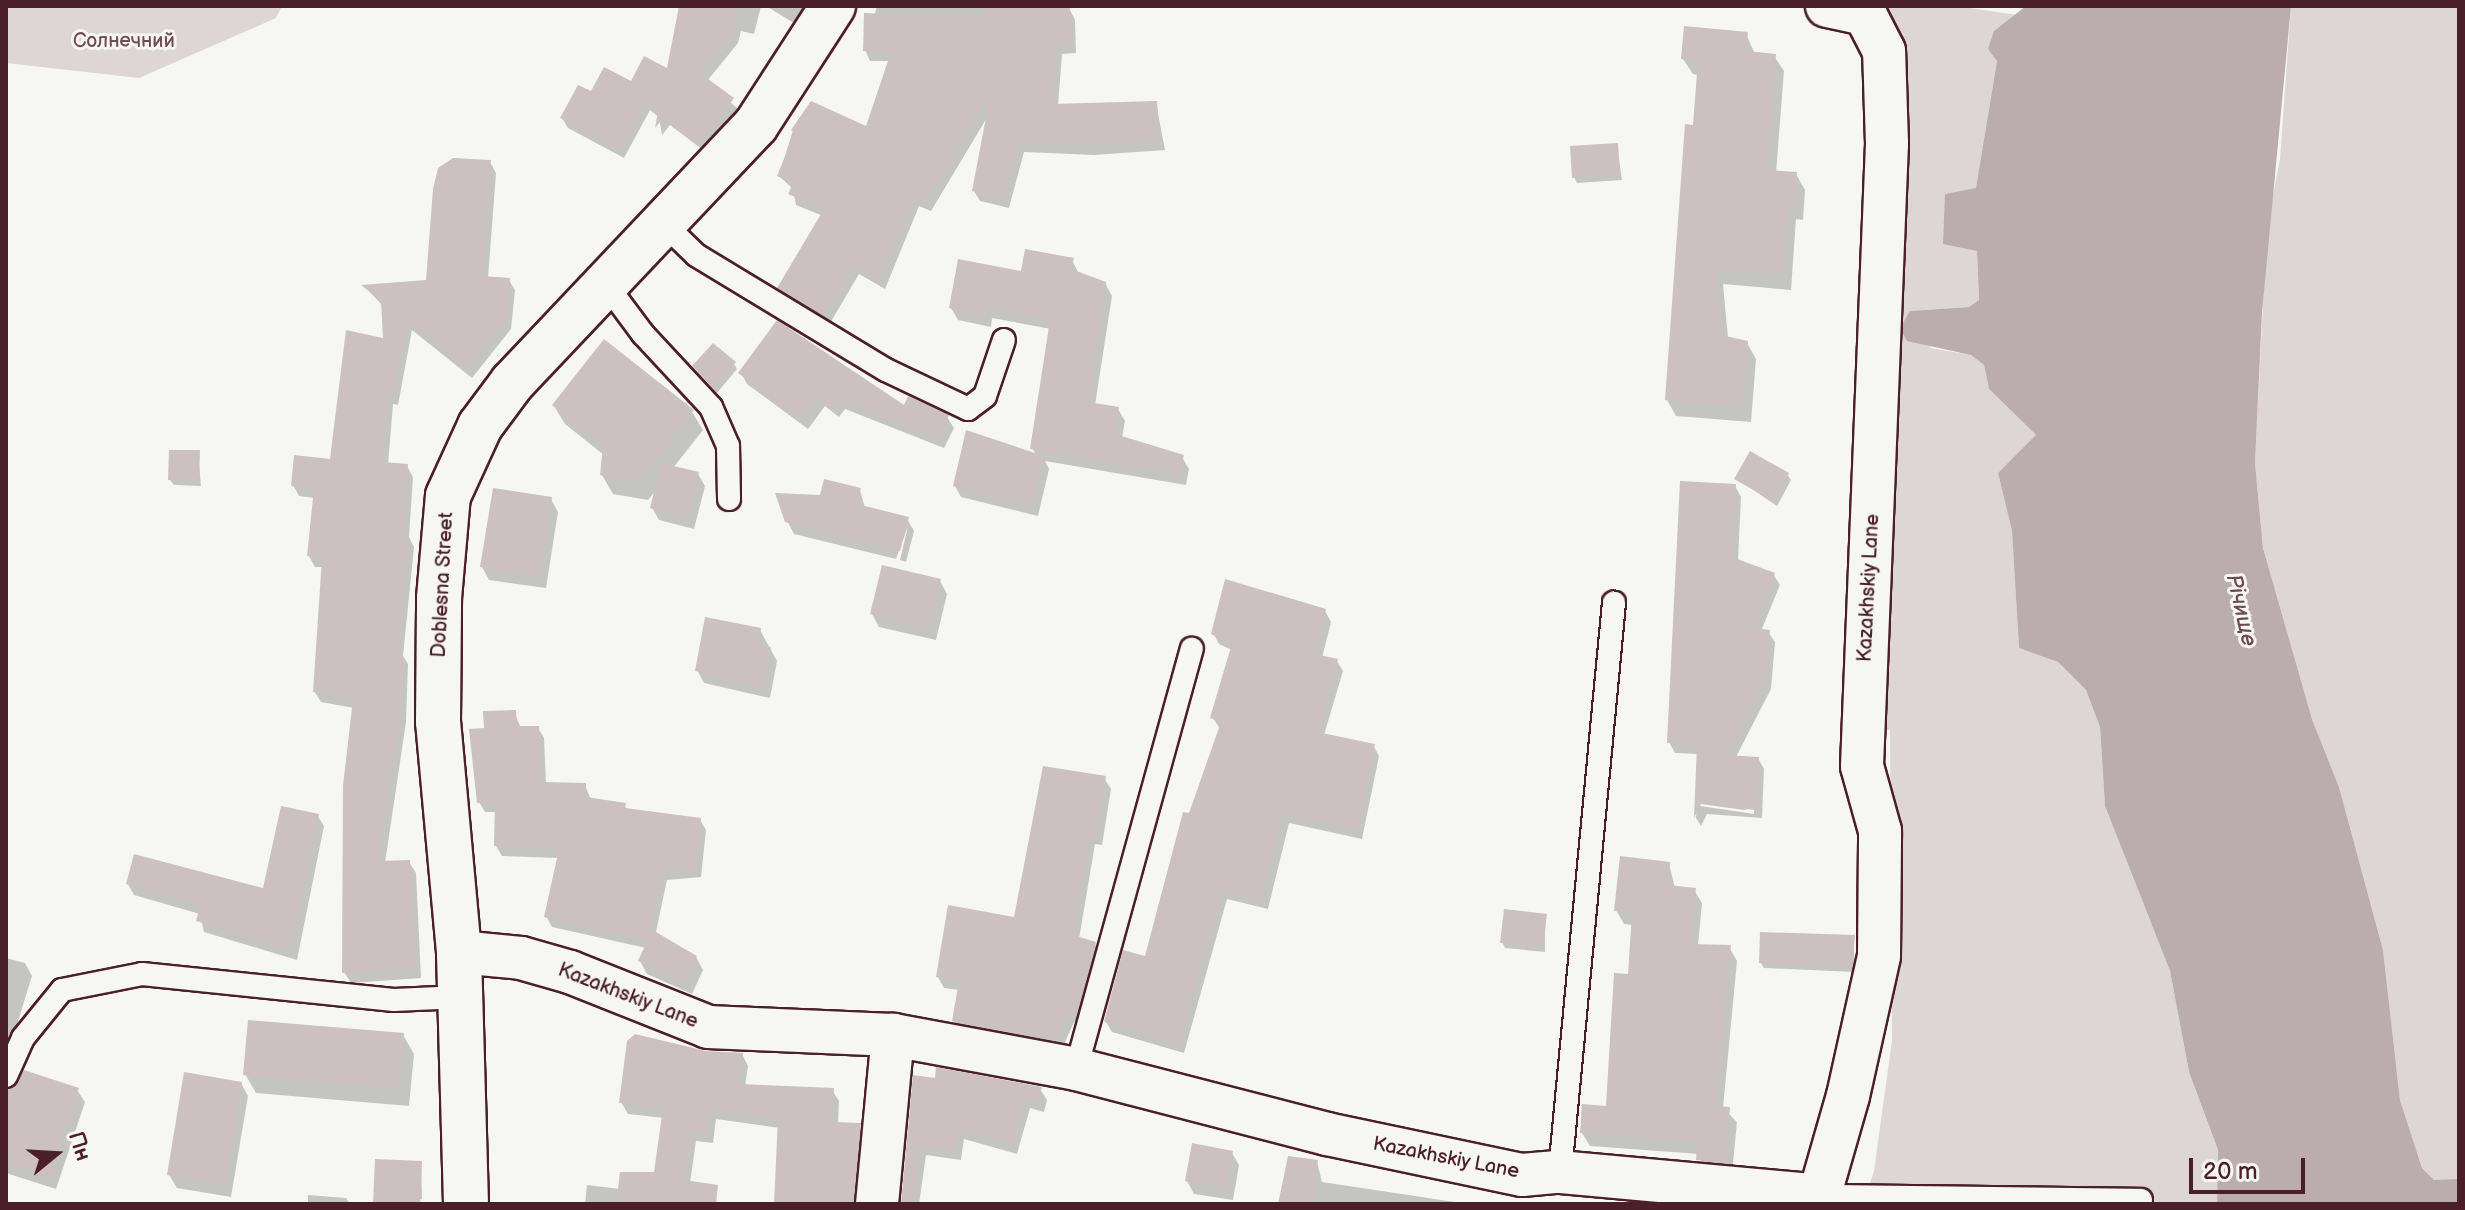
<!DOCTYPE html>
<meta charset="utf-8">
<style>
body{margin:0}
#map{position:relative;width:2465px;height:1210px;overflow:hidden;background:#f6f6f2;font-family:"Balsamiq Sans",sans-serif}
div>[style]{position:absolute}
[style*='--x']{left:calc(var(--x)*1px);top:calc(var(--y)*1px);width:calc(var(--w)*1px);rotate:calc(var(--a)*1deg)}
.green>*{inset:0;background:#ddd6d5}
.water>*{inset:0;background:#bbadae}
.shadow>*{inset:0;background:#0003}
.building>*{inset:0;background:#ccc1c0}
.roads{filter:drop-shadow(2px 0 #4a1f2b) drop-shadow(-2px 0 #4a1f2b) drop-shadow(0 2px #4a1f2b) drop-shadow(0 -2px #4a1f2b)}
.service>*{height:22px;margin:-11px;padding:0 11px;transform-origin:11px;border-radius:11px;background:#f6f6f2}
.minor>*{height:42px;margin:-21px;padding:0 21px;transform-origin:21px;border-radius:21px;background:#f6f6f2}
.tertiary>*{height:44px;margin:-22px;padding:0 22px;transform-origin:22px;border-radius:22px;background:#f6f6f2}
span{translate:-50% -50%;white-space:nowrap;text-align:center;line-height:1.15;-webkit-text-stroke:6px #f6f6f2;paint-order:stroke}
.park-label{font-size:20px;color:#6f4d56}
.street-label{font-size:20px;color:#4a1f2b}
.water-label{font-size:22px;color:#6c4a52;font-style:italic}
.frame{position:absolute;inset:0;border:8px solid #4a1f2b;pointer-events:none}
.north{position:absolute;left:16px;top:1114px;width:80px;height:80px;-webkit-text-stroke:6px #f6f6f2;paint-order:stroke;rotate:72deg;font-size:22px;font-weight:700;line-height:32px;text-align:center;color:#4a1f2b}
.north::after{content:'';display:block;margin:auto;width:28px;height:36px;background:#4a1f2b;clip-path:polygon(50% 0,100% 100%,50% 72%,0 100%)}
.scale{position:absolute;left:2189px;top:1158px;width:116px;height:36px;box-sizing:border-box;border:4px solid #4a1f2b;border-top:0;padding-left:10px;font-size:24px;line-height:28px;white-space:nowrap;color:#4a1f2b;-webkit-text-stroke:6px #f6f6f2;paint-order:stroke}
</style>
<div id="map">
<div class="green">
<div style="clip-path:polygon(6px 6px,282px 6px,276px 18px,139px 78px,6px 63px)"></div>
<div style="clip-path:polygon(1853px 6px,1956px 6px,2017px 15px,1994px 31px,1997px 61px,1976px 189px,1945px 194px,1977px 251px,1979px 300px,1969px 307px,1910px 311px,1931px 348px,1971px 355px,1984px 365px,1989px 389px,2037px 436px,1998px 473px,2012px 531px,2019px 648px,2058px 662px,2086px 690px,2100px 727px,2105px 806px,2170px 971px,2189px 1072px,2218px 1150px,2217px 1204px,1863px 1204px,1874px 1171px,1892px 1040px,1890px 730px,1845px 733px,1872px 57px)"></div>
<div style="clip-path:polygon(2291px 6px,2459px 6px,2459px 1179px,2447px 1183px,2434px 1180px,2422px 1168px,2400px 1100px,2383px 950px,2339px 787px,2312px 719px,2263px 548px,2255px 463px,2267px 227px,2280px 159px)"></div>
</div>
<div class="water">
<div style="clip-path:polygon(2026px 6px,2291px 6px,2262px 313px,2255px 463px,2263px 548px,2312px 719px,2339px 787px,2383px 950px,2400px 1100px,2422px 1168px,2434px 1180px,2459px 1179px,2459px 1204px,2217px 1204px,2218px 1150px,2189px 1072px,2170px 971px,2105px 806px,2100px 727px,2086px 690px,2058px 662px,2019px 648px,2012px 531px,1998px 473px,2036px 435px,1989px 389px,1984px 365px,1971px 355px,1907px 341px,1900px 328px,1910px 311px,1969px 307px,1979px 300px,1977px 251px,1943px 244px,1945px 194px,1976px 188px,1997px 61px,1988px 49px,1994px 31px)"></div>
</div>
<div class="shadow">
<div style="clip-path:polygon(681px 6px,761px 6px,754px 34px,741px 31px,738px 43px,707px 81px,738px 109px,703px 150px,670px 125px,662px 135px,659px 117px,650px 110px,624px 158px,568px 128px,562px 118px,592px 94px,668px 71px)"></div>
<div style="clip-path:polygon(766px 6px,808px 6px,797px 25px)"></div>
<div style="clip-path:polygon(877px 6px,1068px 6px,1075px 20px,1076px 53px,1062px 54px,1058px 106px,1156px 103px,1165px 150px,1094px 155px,1024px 152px,1009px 208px,980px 201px,974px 191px,988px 116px,931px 211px,919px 206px,885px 289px,859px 274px,829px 325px,786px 298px,780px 288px,823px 216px,796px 205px,793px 189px,779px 176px,793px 130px,867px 129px,890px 61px,870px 61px,865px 50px)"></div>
<div style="clip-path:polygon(1746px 34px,1755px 54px,1774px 56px,1784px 71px,1776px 173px,1796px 174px,1805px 190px,1803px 220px,1796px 219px,1791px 290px,1723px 284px,1728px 338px,1747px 343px,1756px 359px,1751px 422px,1676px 416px,1667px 400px,1699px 75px,1693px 74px,1683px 59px)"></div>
<div style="clip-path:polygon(1617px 145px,1622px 180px,1577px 183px,1574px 177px)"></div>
<div style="clip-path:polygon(490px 162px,496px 173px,488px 278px,509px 280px,515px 290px,511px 329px,472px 378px,412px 330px,398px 405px,393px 404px,388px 465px,407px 466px,413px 477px,409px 537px,414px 547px,403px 656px,408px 664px,406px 722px,385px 863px,409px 862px,416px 873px,421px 978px,351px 983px,344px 972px,354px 708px,321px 702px,315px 692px,324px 567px,315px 567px,309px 556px,315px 498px,299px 496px,293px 485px,332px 461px,385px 340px,383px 306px,364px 286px,428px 281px)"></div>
<div style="clip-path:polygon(1072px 260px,1079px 274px,1105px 283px,1112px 296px,1095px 405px,1118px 409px,1125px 421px,1122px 438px,1182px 457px,1189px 469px,1186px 485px,1045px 461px,1049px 469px,1038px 516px,961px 497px,955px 486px,1037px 456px,1032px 448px,1051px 329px,992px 318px,991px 327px,958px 320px,951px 308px,1022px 274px)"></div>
<div style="clip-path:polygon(734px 364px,737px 369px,717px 393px,698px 372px)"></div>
<div style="clip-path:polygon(741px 373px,947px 417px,954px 428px,944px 448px,845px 409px,839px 417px,825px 406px,808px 429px,747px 384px)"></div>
<div style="clip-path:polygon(554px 406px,692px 412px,703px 430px,673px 468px,698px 474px,705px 486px,694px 529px,659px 520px,652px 508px,657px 489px,648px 500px,613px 494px,602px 475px,604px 455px,565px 424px)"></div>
<div style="clip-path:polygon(198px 452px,201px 486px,174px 485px,170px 480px)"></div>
<div style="clip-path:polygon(1787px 474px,1791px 480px,1777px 506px,1737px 479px)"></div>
<div style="clip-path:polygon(evenodd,1735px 486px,1741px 497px,1738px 561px,1773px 574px,1780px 585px,1761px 631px,1768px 632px,1775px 642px,1771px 689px,1736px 757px,1758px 758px,1764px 769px,1762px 818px,1707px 814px,1701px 826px,1696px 818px,1699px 754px,1675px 753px,1669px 742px,1735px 486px,1700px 802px,1754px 810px,1754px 814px,1700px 806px,1700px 802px)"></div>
<div style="clip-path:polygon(860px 490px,865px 508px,907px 519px,914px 531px,906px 562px,900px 560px,908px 526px,896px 559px,794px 534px,787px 521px)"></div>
<div style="clip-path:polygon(551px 499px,558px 512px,546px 588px,489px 580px,482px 567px)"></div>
<div style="clip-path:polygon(940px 581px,947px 594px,936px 640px,879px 627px,872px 614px)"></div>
<div style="clip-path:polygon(1325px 611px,1331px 622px,1322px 658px,1337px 661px,1343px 671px,1324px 735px,1373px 745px,1379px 756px,1362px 839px,1289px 823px,1268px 909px,1227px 899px,1184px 1053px,1112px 1032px,1106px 1022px,1146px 959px,1220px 729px,1213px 718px,1232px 650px,1219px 644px,1213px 633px)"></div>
<div style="clip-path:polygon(760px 630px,777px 661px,770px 698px,704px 683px,697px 670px)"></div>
<div style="clip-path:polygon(514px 712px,521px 728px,538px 728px,544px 738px,546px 784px,585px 785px,591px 800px,624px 805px,628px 811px,700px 820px,706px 830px,701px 877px,667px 880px,656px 932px,696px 957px,703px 970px,692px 994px,647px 974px,640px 961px,646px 948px,552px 927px,546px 916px,559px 858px,502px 856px,496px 846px,497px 812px,485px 812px,479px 802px,486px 730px)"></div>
<div style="clip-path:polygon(1104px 778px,1111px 789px,1102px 845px,1095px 844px,1079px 939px,1095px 944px,1101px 955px,1082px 1024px,1074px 1022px,1061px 1051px,960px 1032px,954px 1021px,959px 990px,944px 988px,938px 977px,1015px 919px)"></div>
<div style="clip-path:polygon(317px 815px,324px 826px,297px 960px,204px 932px,200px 914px,134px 895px,128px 884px,265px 891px)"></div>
<div style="clip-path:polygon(1669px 864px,1675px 888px,1694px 890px,1702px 903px,1698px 946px,1729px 947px,1737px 961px,1723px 1108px,1737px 1122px,1732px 1174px,1706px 1173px,1699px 1154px,1590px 1146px,1582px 1133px,1608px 1108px,1630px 976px,1633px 925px,1624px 924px,1616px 910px)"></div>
<div style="clip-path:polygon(1545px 916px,1545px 952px,1505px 948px,1502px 942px)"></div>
<div style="clip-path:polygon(1854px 937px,1854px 972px,1764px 968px,1761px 963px)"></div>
<div style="clip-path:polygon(6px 958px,25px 963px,32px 976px,11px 1044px,6px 1042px)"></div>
<div style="clip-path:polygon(403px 1035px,414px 1054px,409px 1106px,256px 1093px,245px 1074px)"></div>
<div style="clip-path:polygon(706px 1053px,742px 1054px,748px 1066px,745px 1087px,832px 1090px,839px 1101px,838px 1124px,859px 1125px,866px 1136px,860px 1204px,777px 1204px,780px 1128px,716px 1119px,713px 1143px,696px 1141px,687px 1204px,585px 1204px,587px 1185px,620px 1189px,655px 1174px,664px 1118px,628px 1114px,621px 1102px)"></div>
<div style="clip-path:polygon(915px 1077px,1040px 1089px,1047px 1100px,1044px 1112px,1030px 1108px,1017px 1154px,964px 1139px,961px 1160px,926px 1155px,919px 1204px,903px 1204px)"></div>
<div style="clip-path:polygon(241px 1083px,248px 1096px,231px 1197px,177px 1188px,169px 1175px)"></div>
<div style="clip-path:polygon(77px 1090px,85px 1102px,56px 1189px,6px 1173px,6px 1113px)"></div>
<div style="clip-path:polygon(1232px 1153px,1239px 1165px,1233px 1200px,1194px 1194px,1187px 1181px)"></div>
<div style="clip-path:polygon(1317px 1162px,1322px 1182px,1468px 1204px,1280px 1204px)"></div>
<div style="clip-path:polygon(421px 1163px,422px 1199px,375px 1204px)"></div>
<div style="clip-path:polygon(308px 1195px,346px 1198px,350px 1204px,308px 1204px)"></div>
</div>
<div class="building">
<div style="clip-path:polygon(679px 6px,739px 6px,734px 32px,700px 73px,734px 98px,712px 128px,697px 142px,664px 117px,655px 128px,658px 112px,645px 102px,619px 150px,560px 118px,578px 85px,591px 91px,604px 67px,631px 81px,644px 56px,667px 68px)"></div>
<div style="clip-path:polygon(1014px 6px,1070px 8px,1071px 44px,1057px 44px,1052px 104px,1157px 101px,1160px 140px,1087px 145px,1019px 142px,1004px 199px,972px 191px,991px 91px,925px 202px,913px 197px,879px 280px,853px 265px,823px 316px,777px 288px,824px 209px,788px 194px,793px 183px,777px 176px,795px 132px,791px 130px,811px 101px,866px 126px,891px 52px,863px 51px,864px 13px,987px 17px,986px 9px)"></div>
<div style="clip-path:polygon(1684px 26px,1748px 32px,1746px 51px,1776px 54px,1767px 170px,1797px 172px,1794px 205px,1788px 204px,1782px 274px,1715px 269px,1721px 335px,1748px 341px,1743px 407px,1665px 400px,1685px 124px,1693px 125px,1698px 60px,1681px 59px)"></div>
<div style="clip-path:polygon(1618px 143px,1620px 174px,1572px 178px,1570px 146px)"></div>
<div style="clip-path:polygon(453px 158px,491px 160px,482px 276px,510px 278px,506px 318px,466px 369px,407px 321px,392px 395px,388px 394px,382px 462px,408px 464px,403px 534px,409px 534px,398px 651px,403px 651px,401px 710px,378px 861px,410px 860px,416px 967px,342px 973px,343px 786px,353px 699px,313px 692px,322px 558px,307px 556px,314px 488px,291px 486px,294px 455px,330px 459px,346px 330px,383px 338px,381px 301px,361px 285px,426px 280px,433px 189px,438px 168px)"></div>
<div style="clip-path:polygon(1025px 249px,1074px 258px,1071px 269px,1106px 282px,1088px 402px,1119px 407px,1115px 434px,1184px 455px,1179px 474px,1030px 449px,1050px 320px,986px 307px,984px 316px,949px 308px,958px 259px,1021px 271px)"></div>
<div style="clip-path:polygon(777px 320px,904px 405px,908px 396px,949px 415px,938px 438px,838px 399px,832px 407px,818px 397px,801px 420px,738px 373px)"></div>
<div style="clip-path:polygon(604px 339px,694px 410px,637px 482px,600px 475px,603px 445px,552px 405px)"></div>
<div style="clip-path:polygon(713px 343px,736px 362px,713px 388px,692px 366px)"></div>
<div style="clip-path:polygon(966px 430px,1044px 456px,1032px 506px,953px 486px)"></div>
<div style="clip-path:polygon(169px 450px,200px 450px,199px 481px,168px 480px)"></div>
<div style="clip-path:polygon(1750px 451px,1789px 473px,1773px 501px,1734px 479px)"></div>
<div style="clip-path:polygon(661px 463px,699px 472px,688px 518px,650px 508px)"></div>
<div style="clip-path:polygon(824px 479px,861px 488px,857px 504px,909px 517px,900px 551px,785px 522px,775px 493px,820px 495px)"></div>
<div style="clip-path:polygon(1680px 481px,1736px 484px,1732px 557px,1775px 573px,1753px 628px,1770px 630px,1766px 677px,1726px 755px,1759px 757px,1757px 807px,1744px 810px,1701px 804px,1694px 818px,1697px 744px,1667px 743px)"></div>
<div style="clip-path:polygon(493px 488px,552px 497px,540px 577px,480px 567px)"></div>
<div style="clip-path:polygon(882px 565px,941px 579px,929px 628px,870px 614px)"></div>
<div style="clip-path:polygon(1225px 579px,1326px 609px,1315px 654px,1338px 659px,1317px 732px,1375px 744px,1357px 830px,1283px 813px,1262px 900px,1222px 890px,1178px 1044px,1104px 1022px,1123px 950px,1145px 956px,1183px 812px,1189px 813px,1221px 722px,1210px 718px,1232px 643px,1211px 634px)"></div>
<div style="clip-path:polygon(705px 617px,761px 628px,758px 645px,771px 647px,763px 687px,695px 671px)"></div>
<div style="clip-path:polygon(516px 710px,517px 726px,539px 726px,542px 782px,586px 783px,586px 797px,626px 803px,625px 808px,701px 818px,696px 868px,661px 870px,647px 940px,544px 917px,559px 849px,494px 846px,495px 802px,477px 803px,469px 729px,484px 728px,483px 711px)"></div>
<div style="clip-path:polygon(1043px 766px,1106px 776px,1096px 835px,1090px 834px,1073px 935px,1096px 942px,1077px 1014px,1069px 1012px,1055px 1041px,952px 1021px,959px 981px,936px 977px,948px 905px,1014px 917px)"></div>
<div style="clip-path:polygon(281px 806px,319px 814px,291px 950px,196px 921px,200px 906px,126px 884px,134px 854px,263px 888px)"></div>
<div style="clip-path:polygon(1620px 856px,1670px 862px,1668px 885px,1696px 888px,1690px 944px,1731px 945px,1716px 1106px,1730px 1107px,1726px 1162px,1696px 1160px,1697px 1141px,1580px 1133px,1582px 1104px,1606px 1106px,1614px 973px,1628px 974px,1632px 913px,1614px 911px)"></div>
<div style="clip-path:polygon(1504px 909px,1547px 914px,1543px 947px,1500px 943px)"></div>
<div style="clip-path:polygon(652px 930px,697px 956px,685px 982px,638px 961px)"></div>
<div style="clip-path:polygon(1760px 932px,1855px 935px,1852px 967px,1759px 963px)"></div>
<div style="clip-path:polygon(248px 1020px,404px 1033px,399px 1088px,243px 1075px)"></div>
<div style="clip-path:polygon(635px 1034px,706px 1051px,743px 1053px,739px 1084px,834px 1088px,832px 1122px,861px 1123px,853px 1204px,774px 1204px,778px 1118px,710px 1109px,707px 1133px,691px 1131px,684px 1180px,718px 1185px,716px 1204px,616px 1204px,620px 1172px,654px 1172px,663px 1108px,619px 1103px,627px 1041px)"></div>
<div style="clip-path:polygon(936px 1067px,1042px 1087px,1038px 1101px,1024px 1098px,1011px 1144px,958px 1129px,955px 1150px,920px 1145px,912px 1204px,901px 1204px,913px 1075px,935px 1078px)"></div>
<div style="clip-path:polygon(24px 1070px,79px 1088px,49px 1178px,6px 1163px,6px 1090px,15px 1087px)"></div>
<div style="clip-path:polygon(184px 1072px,242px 1082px,225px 1185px,167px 1175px)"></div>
<div style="clip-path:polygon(1192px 1143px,1233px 1151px,1226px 1188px,1185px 1181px)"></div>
<div style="clip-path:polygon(1288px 1156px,1318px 1160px,1313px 1204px,1278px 1204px)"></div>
<div style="clip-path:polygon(375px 1159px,422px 1161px,420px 1204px,373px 1204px)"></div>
</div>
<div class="roads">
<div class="service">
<div style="--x:662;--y:222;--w:47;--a:44.1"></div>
<div style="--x:696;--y:255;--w:222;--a:31.2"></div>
<div style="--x:886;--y:370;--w:91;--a:25.4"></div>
<div style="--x:968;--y:409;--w:21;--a:-37"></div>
<div style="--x:985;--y:396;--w:59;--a:-71.3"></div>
<div style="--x:605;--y:283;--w:64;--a:53.3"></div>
<div style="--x:643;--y:334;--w:100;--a:47"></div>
<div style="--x:711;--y:407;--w:43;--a:66.4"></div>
<div style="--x:728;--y:446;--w:53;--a:88.9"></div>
<div style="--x:1076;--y:1069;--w:436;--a:-74.6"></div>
<div style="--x:6;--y:1076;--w:42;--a:-65.9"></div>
<div style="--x:23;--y:1038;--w:62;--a:-50.9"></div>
<div style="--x:62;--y:990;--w:82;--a:-11.3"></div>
<div style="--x:142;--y:974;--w:253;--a:5.9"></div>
<div style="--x:394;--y:1000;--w:67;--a:-2.6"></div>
<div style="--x:1560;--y:1172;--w:572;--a:-84.58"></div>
<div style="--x:1823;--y:1196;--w:318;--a:0.7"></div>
</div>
<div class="minor">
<div style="--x:459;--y:952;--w:62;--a:5.5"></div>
<div style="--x:521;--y:958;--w:51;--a:15.9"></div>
<div style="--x:570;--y:972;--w:149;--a:21.7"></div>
<div style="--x:708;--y:1027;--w:185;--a:2.5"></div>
<div style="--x:893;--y:1035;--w:186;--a:10.5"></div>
<div style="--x:1076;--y:1069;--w:259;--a:14.5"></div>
<div style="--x:1327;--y:1134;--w:199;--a:11.9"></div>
<div style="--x:1522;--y:1175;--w:38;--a:-5"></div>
<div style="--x:1560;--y:1172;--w:264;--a:5.2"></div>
<div style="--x:877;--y:1204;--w:170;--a:-84.6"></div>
<div style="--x:1817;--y:1204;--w:112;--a:-74"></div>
<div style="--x:1848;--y:1096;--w:143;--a:-77.5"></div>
<div style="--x:1879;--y:956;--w:125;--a:-89.5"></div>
<div style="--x:1880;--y:831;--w:67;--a:-105.5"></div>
<div style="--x:1862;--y:766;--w:623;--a:-87.7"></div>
<div style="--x:1887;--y:144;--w:93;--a:-91.8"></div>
<div style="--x:1884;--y:51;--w:42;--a:-117.2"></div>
<div style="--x:1865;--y:14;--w:39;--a:-168"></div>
</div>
<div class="tertiary">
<div style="--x:466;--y:1204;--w:252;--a:-91.6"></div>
<div style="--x:459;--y:952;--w:231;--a:-95.2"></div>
<div style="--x:438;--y:722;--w:124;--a:-89.5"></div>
<div style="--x:439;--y:598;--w:102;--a:-85"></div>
<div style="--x:448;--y:496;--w:77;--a:-65.4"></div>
<div style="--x:480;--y:426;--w:54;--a:-53.3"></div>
<div style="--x:512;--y:383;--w:355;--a:-46.6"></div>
<div style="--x:756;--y:125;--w:142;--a:-57.1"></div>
</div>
</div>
<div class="park-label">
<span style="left:124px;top:41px">Солнечний</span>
</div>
<div class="street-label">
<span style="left:443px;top:585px;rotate:-87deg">Doblesna Street</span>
<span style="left:1869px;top:588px;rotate:-87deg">Kazakhskiy Lane</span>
<span style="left:628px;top:996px;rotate:21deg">Kazakhskiy Lane</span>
<span style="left:1446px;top:1158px;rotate:11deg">Kazakhskiy Lane</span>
</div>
<div class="water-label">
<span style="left:2241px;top:610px;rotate:77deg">Річище</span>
</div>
<div class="frame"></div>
<div class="north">Пн</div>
<div class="scale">20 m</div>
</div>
